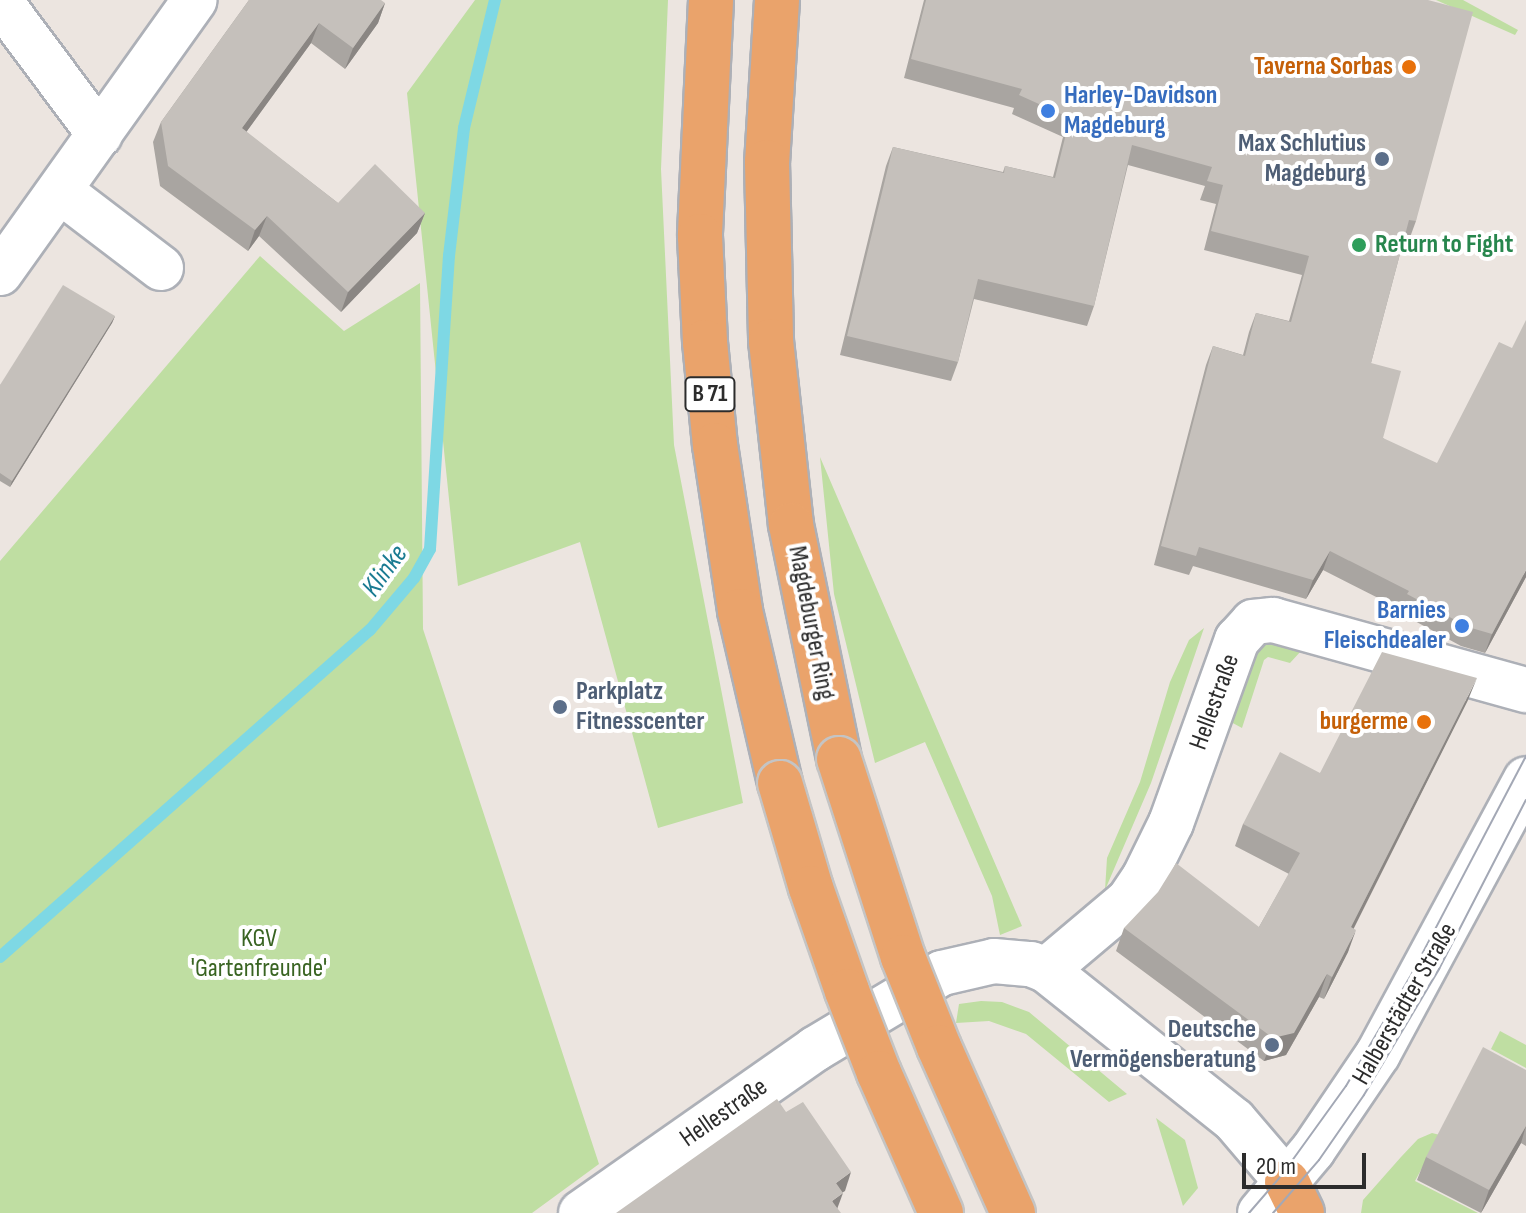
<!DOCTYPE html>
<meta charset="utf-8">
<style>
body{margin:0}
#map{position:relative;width:1526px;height:1213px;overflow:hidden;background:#ece5e0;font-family:"Sofia Sans Condensed",sans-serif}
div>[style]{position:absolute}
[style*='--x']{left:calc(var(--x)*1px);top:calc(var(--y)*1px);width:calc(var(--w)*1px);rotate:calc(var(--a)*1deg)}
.green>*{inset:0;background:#bfdea2}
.stream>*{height:12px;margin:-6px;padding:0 6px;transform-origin:6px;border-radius:6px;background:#7ed8e4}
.roads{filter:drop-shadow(2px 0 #adb0b7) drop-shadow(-2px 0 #adb0b7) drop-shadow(0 2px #adb0b7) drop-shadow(0 -2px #adb0b7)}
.minor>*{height:44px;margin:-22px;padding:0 22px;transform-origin:22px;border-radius:22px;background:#fff}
.secondary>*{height:44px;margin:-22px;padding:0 22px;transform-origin:22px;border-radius:22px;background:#fff}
.trunk>*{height:44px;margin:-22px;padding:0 22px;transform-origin:22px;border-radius:22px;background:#eaa36b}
.tram>*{height:2px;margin:-1px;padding:0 1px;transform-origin:1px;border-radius:1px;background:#a3a8b5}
.bridges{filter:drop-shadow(2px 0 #c4c4c4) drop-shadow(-2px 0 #c4c4c4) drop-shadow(0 2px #c4c4c4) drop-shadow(0 -2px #c4c4c4)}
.trunk-bridge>*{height:44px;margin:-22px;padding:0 22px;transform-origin:22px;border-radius:22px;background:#eaa36b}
.wall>*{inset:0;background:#a9a5a1}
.shaded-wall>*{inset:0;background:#8a8683}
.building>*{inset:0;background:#c5c0bb}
.dots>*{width:22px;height:22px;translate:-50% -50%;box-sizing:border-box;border:4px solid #fff;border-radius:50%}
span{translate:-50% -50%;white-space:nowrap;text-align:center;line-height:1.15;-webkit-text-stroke:8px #fff;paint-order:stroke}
.shield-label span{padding:2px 6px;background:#fff;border:2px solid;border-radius:6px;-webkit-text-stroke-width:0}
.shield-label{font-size:24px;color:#2c2c2c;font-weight:700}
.food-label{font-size:26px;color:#c56008;font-weight:700}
.right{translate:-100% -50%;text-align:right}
.shop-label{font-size:26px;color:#366cbe;font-weight:700}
.left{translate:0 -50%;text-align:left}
.service-label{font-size:26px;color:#4e5e75;font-weight:700}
.leisure-label{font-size:26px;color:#27864d;font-weight:700}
.street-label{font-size:26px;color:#2c2c2c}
.park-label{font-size:26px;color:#396422}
.water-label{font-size:28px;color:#1a7b92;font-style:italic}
.scale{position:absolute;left:1242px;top:1153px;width:124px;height:36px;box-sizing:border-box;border:4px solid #2c2c2c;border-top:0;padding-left:10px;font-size:24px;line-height:28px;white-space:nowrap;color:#2c2c2c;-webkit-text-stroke:6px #fff;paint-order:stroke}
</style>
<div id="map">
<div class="green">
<div style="clip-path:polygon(475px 0,668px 0,661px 169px,674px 445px,743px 803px,658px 828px,580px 542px,458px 586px,407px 93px)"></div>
<div style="clip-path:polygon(1436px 0,1463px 0,1518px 30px,1515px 35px)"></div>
<div style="clip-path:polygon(260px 256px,344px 331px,420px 283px,423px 629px,599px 1164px,532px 1213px,0 1213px,0 561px)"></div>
<div style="clip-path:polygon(820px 457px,1022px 926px,1000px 935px,992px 896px,925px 742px,875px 763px,834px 594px)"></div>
<div style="clip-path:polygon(1204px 628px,1151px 783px,1105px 890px,1107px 858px,1140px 782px,1170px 682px,1189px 640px)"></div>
<div style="clip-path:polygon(1268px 643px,1301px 651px,1290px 663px,1268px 657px,1264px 660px,1242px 728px,1229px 721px,1253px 651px,1259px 644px)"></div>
<div style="clip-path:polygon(981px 1001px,1002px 1002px,1029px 1012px,1127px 1094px,1109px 1102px,1026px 1034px,989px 1021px,956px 1023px,959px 1004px)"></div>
<div style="clip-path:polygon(1500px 1031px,1526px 1045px,1526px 1068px,1491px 1049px)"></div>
<div style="clip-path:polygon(1156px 1118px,1185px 1140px,1198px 1188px,1183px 1206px)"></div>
<div style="clip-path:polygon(1432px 1133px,1440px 1135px,1415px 1181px,1478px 1213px,1361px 1213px,1363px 1200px,1401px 1157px,1418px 1139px)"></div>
</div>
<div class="stream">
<div style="--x:0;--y:957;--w:494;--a:-41.5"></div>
<div style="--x:370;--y:630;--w:68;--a:-49.8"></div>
<div style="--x:414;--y:578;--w:33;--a:-61"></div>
<div style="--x:430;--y:549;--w:294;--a:-86.3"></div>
<div style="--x:449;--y:256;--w:129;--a:-83.3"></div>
<div style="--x:464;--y:128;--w:132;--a:-76.4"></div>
</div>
<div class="roads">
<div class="minor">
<div style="--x:0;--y:1;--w:167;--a:53.3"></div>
<div style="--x:60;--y:191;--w:127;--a:37.3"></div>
<div style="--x:0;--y:273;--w:335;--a:-54.5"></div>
<div style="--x:1046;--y:970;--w:109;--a:-40.1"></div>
<div style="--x:1129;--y:900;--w:27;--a:-56"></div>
<div style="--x:1144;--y:878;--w:61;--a:-63.9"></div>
<div style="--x:1171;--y:823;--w:195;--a:-70.2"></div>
<div style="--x:1237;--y:640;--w:24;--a:-48"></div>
<div style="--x:1253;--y:622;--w:20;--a:-6"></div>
<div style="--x:1273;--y:620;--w:263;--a:15.5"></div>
<div style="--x:581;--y:1213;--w:286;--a:-35"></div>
<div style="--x:815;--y:1049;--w:148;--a:-30.9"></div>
<div style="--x:942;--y:973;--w:53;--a:-13"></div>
<div style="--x:994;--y:961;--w:37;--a:5"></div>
<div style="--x:1031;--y:964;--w:16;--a:22"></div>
<div style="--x:1046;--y:970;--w:241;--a:38.6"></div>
<div style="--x:1234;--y:1120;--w:82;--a:49.5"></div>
</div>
<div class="secondary">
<div style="--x:1260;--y:1213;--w:82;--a:-49.9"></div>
<div style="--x:1313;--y:1150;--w:116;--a:-55.9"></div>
<div style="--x:1378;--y:1054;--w:312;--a:-61.7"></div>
</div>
<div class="trunk">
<div style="--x:711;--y:0;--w:236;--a:92.7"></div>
<div style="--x:700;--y:236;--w:106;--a:87.3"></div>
<div style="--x:705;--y:342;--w:103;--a:84.5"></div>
<div style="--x:715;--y:445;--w:168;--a:81.4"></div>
<div style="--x:740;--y:611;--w:177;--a:76.9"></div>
<div style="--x:777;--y:0;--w:162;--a:93.5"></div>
<div style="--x:767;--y:162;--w:179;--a:88.7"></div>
<div style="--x:771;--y:341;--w:185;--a:83.8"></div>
<div style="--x:791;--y:525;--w:239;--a:78.4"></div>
<div style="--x:1287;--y:1182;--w:34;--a:64"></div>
</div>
</div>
<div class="tram">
<div style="--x:1249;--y:1213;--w:49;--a:-49.1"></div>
<div style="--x:1281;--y:1176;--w:111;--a:-54.2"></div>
<div style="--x:1346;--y:1086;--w:126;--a:-59.6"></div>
<div style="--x:1410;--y:977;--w:250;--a:-62.3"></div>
<div style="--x:1273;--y:1213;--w:70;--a:-49"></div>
<div style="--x:1319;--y:1160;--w:79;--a:-55.3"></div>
<div style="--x:1364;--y:1095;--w:147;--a:-59.2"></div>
<div style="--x:1439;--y:969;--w:190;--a:-62.8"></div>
</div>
<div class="bridges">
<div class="trunk-bridge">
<div style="--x:839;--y:759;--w:208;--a:72.1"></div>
<div style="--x:903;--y:957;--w:97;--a:68.2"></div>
<div style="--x:939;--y:1047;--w:182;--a:66"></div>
<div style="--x:780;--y:783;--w:109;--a:73.6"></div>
<div style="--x:811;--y:888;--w:109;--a:70.7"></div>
<div style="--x:847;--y:991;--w:88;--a:68.7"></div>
<div style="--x:879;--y:1073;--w:153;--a:66.1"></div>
</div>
</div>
<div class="wall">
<div style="clip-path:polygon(249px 0,385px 3px,378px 23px,345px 69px,311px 43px,246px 132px,338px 203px,425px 213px,417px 233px,341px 312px,259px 236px,248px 251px,160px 186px,153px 142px,161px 122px)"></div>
<div style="clip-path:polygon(924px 0,1428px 0,1416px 221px,1409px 240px,1404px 239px,1371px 363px,1383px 438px,1526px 577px,1485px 653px,1461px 646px,1400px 613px,1402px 610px,1323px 570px,1306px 599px,1193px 566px,1189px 575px,1154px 565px,1206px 365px,1213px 346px,1243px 355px,1249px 332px,1256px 313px,1289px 321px,1302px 275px,1204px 250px,1216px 204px,1200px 200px,1205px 186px,1128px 165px,1094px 306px,1087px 326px,974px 299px,958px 362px,951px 381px,840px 355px,886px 166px,893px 147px,1003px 172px,1005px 166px,1053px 177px,1063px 137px,1012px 114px,1014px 108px,904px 78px)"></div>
<div style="clip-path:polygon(115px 316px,112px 323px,10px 487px,0 481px,0 385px)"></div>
<div style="clip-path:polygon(1468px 700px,1353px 928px,1348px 952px,1324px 999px,1319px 997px,1286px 1055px,1264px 1061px,1116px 951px,1124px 928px,1259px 927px,1289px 874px,1235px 846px,1243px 824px,1320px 773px)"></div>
<div style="clip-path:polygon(1526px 1070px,1526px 1146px,1521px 1143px,1481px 1213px,1417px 1180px,1426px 1157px)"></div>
</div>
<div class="shaded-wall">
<div style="clip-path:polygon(385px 3px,378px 23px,345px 69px,353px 48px)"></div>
<div style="clip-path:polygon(319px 23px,311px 43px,234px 149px,242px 128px)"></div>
<div style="clip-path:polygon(425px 213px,417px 233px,341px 312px,348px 292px)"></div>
<div style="clip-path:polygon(267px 216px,259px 236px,248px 251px,255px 230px)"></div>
<div style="clip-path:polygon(115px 316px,112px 323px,10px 487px,12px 481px)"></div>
<div style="clip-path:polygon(1330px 551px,1323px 570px,1306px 599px,1313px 580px)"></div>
<div style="clip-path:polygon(1526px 570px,1526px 577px,1485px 653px,1492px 634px)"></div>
<div style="clip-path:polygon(1477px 678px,1468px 700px,1343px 950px,1351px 927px)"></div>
<div style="clip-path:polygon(1356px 930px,1348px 952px,1324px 999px,1332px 977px)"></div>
<div style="clip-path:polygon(1327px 974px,1319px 997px,1286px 1055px,1264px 1061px,1273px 1038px)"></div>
<div style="clip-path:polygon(1526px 1126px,1521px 1143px,1481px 1213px,1489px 1190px)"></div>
<div style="clip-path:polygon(851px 1172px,845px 1191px,829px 1201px,836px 1183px)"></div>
<div style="clip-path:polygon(843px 1193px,836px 1212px,832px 1201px)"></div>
</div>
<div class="building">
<div style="clip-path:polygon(249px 0,381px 0,385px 3px,353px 48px,319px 23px,242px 128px,338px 203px,375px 164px,425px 213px,348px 292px,267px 216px,255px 230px,168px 166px,161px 122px)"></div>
<div style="clip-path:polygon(926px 0,1428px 0,1473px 12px,1416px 221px,1409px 220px,1371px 363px,1401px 371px,1383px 438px,1437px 463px,1499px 342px,1512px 348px,1526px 320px,1526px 570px,1492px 634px,1468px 627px,1407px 594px,1409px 591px,1330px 551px,1313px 580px,1199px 547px,1196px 556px,1161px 546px,1213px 346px,1245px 356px,1256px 313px,1291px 322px,1309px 256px,1211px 231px,1223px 185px,1207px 181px,1212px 167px,1132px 145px,1094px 306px,978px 279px,958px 362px,847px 336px,893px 147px,1004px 173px,1005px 166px,1055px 178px,1070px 118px,1019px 95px,1022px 89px,911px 59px)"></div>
<div style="clip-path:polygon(63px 285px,115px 316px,12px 481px,0 473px,0 385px)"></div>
<div style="clip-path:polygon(1382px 652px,1477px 678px,1351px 927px,1356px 930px,1332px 977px,1327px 974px,1294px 1033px,1273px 1038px,1124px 928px,1158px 892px,1176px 863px,1259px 927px,1300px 853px,1243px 824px,1280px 752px,1320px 773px)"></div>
<div style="clip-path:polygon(1483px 1047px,1526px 1070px,1526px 1126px,1489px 1190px,1426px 1157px)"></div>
<div style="clip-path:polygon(777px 1099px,786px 1112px,803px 1102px,851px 1172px,836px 1183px,843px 1193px,832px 1201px,841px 1213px,616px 1213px)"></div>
</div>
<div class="dots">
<div style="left:1409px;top:67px;background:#e8710a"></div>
<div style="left:1048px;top:111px;background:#3f7fe0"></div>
<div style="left:1382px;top:159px;background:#5c6f8a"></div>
<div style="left:1359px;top:245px;background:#2e9e5b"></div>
<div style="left:1462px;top:626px;background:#3f7fe0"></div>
<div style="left:560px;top:707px;background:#5c6f8a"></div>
<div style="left:1424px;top:722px;background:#e8710a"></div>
<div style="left:1272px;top:1045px;background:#5c6f8a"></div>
</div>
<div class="shield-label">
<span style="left:710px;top:394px">B 71</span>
</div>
<div class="food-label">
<span class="right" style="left:1393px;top:67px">Taverna Sorbas</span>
<span class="right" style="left:1408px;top:722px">burgerme</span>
</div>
<div class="shop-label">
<span class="left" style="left:1064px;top:111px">Harley-Davidson<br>Magdeburg</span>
<span class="right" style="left:1446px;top:626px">Barnies<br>Fleischdealer</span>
</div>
<div class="service-label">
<span class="right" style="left:1366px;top:159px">Max Schlutius<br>Magdeburg</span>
<span class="left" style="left:576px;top:707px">Parkplatz<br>Fitnesscenter</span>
<span class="right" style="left:1256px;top:1045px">Deutsche<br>Vermögensberatung</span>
</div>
<div class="leisure-label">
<span class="left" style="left:1375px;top:245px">Return to Fight</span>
</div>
<div class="street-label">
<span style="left:811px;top:623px;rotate:79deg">Magdeburger Ring</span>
<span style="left:1215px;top:702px;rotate:-70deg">Hellestraße</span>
<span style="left:1405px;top:1004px;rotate:-60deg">Halberstädter Straße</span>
<span style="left:724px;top:1113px;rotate:-35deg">Hellestraße</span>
</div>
<div class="park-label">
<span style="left:259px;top:954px">KGV<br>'Gartenfreunde'</span>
</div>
<div class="water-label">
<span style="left:385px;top:571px;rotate:-54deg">Klinke</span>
</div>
<div class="scale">20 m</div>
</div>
